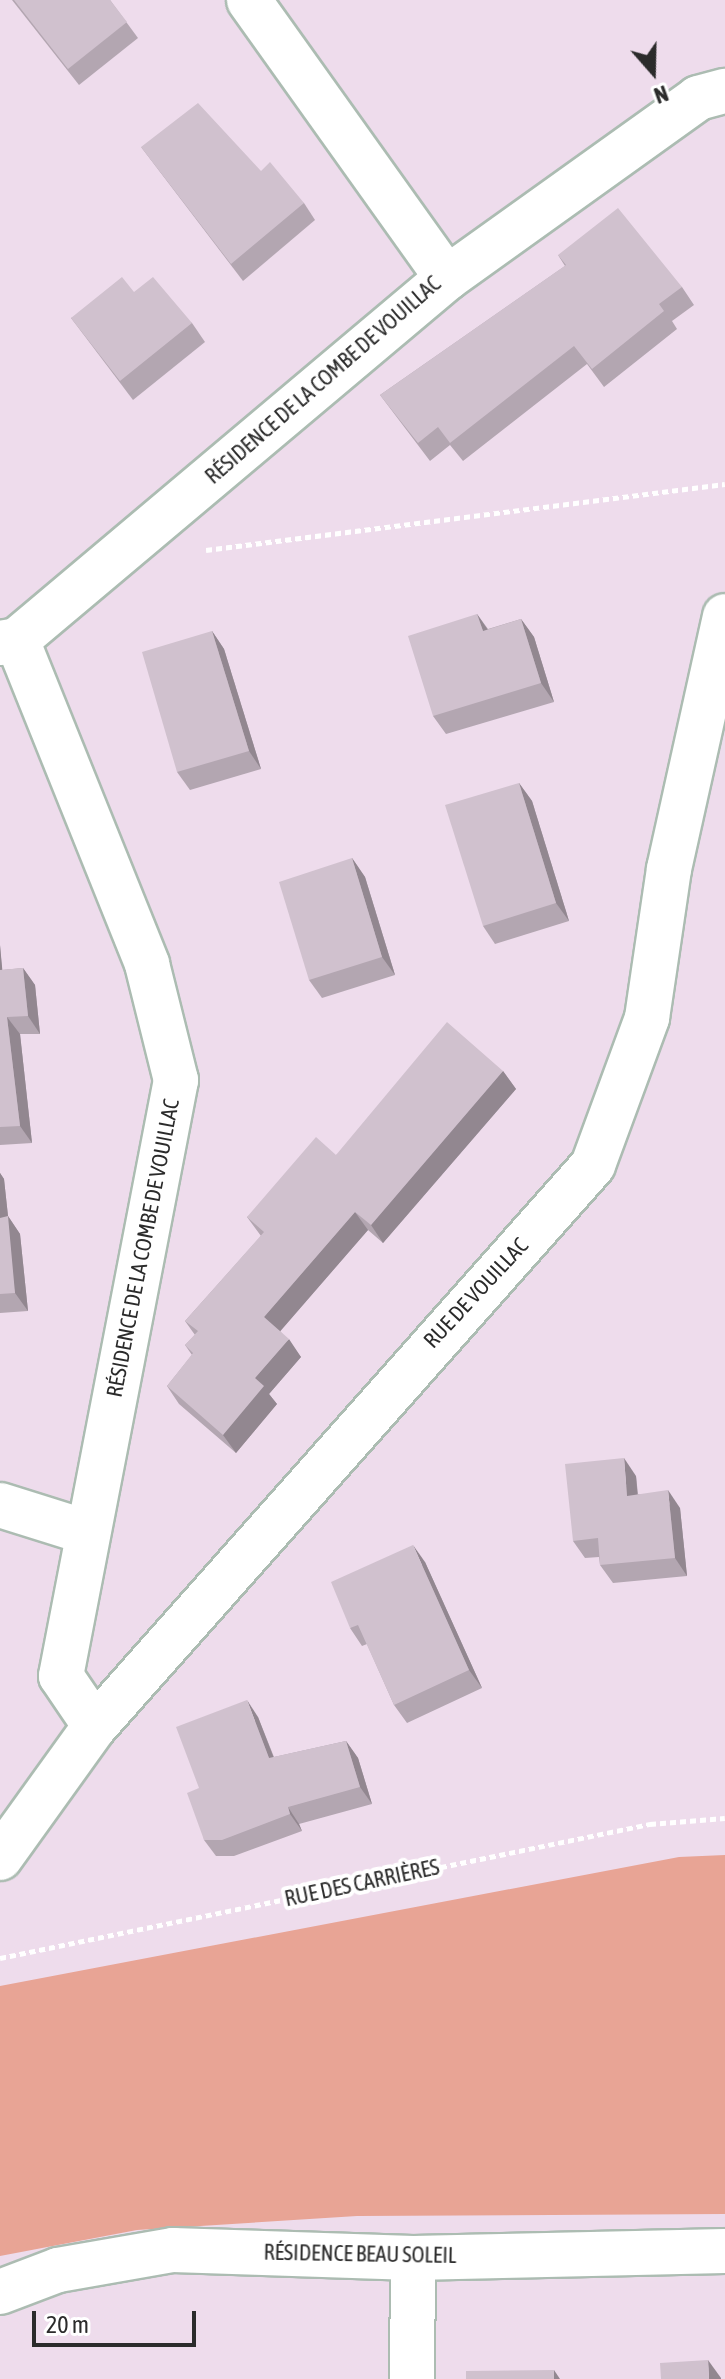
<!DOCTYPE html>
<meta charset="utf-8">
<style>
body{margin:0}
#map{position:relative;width:725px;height:2379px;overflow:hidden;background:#eedcec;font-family:"Asap Condensed",sans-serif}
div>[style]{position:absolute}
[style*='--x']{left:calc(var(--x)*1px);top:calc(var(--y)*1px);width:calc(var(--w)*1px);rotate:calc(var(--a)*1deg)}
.green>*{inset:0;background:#e8a495}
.path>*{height:5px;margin-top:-2.5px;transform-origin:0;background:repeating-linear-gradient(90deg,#fff 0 6px,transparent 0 10px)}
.roads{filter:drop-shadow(2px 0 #acbcb2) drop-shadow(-2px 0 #acbcb2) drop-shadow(0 2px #acbcb2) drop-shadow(0 -2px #acbcb2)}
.street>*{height:44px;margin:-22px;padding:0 22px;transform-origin:22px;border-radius:22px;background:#fff}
.wall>*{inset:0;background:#b3a6b1}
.shaded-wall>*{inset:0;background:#928790}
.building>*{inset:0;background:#d0c1ce}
span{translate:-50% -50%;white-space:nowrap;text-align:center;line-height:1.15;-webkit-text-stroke:8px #fff;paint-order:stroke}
.street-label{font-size:22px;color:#2b2b2b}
.north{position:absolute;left:613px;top:32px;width:80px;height:80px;-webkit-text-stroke:6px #fff;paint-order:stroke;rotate:160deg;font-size:22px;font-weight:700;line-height:32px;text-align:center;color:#2b2b2b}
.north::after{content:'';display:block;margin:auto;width:28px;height:36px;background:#2b2b2b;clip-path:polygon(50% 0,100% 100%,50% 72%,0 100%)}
.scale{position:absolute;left:32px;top:2311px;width:164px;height:36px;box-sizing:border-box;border:4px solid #2b2b2b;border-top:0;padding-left:10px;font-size:24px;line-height:28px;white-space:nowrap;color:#2b2b2b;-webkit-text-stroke:6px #fff;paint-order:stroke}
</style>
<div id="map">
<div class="green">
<div style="clip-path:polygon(725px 1855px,725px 2214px,357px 2216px,137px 2230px,0 2256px,0 1986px,679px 1857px)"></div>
</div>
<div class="path">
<div style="--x:206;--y:550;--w:523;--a:-7.25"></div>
<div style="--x:0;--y:1958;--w:664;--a:-11.65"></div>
<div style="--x:650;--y:1824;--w:75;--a:-4.6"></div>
</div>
<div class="roads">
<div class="street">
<div style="--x:447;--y:278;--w:309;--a:-35.6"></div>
<div style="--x:698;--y:98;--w:28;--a:-15"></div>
<div style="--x:17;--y:640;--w:562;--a:-40.09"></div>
<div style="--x:447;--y:278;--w:341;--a:-125.5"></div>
<div style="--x:0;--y:643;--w:17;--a:-10"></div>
<div style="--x:17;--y:640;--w:349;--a:68.1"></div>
<div style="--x:147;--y:964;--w:120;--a:76"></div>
<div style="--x:176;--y:1080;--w:607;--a:100.92"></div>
<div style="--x:61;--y:1676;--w:60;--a:55.8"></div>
<div style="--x:0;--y:1505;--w:90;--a:17.4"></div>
<div style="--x:0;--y:1858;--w:163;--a:-54.3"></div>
<div style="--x:95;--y:1726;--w:750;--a:-48.4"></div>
<div style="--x:593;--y:1165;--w:157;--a:-69.8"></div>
<div style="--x:647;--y:1018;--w:151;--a:-81.6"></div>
<div style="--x:669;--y:869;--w:259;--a:-77.5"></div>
<div style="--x:0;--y:2292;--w:62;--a:-20.8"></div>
<div style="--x:58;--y:2270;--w:117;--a:-9.9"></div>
<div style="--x:173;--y:2250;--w:240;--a:1.9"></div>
<div style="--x:413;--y:2258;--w:312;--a:-1.3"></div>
<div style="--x:412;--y:2379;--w:121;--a:-89.5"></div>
</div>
</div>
<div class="wall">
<div style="clip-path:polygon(12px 0,110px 0,138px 38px,79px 85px)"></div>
<div style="clip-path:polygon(141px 147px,304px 203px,315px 220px,243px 281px)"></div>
<div style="clip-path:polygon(558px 255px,682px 287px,694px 305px,672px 321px,677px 329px,604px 387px,587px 364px,463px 461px,450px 445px,430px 461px,380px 395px,565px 266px)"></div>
<div style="clip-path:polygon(134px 292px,192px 323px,205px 342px,133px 400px,71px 318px)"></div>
<div style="clip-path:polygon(477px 614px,488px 629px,521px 619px,534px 637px,554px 702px,446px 734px,433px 716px)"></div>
<div style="clip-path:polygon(212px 631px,224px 649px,261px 769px,190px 790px,177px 772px)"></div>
<div style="clip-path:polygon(519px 783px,532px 801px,569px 921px,495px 944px,483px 926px)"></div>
<div style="clip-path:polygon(352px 858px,365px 877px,395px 975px,322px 998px,309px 980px)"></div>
<div style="clip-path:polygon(0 945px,2px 970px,23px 968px,35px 985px,40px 1034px,20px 1034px,32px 1143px,0 1145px)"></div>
<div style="clip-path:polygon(503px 1071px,516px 1089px,383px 1243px,368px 1230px,280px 1331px,301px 1357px,269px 1394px,277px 1404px,236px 1453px,179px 1404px,167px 1386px,192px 1355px,185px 1345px,195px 1335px,185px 1321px,261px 1236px,247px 1217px,336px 1155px)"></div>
<div style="clip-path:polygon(0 1173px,4px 1179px,8px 1216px,20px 1234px,28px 1311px,0 1313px)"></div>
<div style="clip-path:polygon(636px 1476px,638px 1494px,680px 1508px,687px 1576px,613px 1583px,600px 1565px,599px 1557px,585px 1558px,573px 1541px)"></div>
<div style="clip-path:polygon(425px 1562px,482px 1688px,407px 1723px,394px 1705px,367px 1644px,362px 1646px,350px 1628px)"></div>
<div style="clip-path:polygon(258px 1717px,274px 1757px,346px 1741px,358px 1758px,372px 1804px,299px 1824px,302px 1831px,234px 1856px,216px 1856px,204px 1840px,199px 1788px)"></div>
</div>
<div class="shaded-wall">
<div style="clip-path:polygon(477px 614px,490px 633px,483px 631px)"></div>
<div style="clip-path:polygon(521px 619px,534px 637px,554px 702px,541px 683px)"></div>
<div style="clip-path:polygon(212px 631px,224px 649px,261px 769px,249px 751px)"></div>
<div style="clip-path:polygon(519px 783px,532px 801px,569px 921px,556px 903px)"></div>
<div style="clip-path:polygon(352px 858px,365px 877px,395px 975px,382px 957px)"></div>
<div style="clip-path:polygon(0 945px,4px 988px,0 983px)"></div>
<div style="clip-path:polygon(23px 968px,35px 985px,40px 1034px,28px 1016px)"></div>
<div style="clip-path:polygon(7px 1017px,20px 1034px,32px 1143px,20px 1126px)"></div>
<div style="clip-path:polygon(503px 1071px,516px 1089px,383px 1243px,371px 1225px)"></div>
<div style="clip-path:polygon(0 1173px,4px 1179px,8px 1216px,20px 1234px,28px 1311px,15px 1293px,0 1223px)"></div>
<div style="clip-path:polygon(355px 1212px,368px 1230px,277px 1335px,264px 1317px)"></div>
<div style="clip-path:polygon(289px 1339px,301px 1357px,269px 1394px,277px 1404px,236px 1453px,223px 1435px,255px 1378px)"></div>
<div style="clip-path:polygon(624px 1458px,636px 1476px,639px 1513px,627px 1496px)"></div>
<div style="clip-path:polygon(668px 1490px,680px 1508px,687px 1576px,675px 1558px)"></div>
<div style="clip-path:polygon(413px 1545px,425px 1562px,482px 1688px,469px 1670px)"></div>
<div style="clip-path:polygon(247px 1700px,258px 1717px,280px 1774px,269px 1758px)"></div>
<div style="clip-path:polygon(346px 1741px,358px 1758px,372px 1804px,360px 1787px)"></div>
<div style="clip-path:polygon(288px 1807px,299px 1824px,302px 1831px,290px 1814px)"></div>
<div style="clip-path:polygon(708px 2360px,721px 2378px,721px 2379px,709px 2379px)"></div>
<div style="clip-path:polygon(554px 2370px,560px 2379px,554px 2379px)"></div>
</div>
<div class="building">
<div style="clip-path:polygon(14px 0,110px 0,127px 22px,68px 69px)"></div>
<div style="clip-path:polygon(198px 103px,261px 171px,270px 162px,304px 203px,231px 264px,141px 147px)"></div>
<div style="clip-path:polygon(618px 208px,682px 287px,659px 304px,664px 311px,592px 369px,574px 346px,450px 443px,438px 427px,418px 443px,380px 395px,566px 265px,558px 255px)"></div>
<div style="clip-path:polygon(122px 277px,134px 292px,153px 277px,192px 323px,120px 381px,71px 318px)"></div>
<div style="clip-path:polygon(477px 614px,483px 631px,521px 619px,541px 683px,433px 716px,408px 636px)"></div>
<div style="clip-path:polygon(212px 631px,249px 751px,177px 772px,142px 652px)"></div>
<div style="clip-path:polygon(519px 783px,556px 903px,483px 926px,445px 805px)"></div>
<div style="clip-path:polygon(352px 858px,382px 957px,309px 980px,279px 882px)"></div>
<div style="clip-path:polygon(23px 968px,28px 1016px,7px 1017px,20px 1126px,0 1127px,0 970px)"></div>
<div style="clip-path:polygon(447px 1022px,503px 1071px,371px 1225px,355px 1212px,264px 1317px,289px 1339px,255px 1378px,264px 1386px,223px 1435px,167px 1386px,193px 1353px,185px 1345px,198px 1331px,185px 1321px,264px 1232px,247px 1217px,316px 1137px,336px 1155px)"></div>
<div style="clip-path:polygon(8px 1216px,15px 1293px,0 1294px,0 1218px)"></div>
<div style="clip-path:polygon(624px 1458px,627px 1496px,668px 1490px,675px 1558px,600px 1565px,598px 1538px,573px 1541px,565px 1464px)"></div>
<div style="clip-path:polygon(413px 1545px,469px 1670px,394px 1705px,358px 1625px,350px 1628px,331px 1582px)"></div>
<div style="clip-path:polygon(247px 1700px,269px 1758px,346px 1741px,360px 1787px,288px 1807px,290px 1814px,222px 1840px,204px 1840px,187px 1793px,199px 1788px,176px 1727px)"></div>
<div style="clip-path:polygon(708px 2360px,709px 2379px,661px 2379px,660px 2363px)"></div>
<div style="clip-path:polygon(554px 2370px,554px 2379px,466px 2379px,466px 2371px)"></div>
</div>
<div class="street-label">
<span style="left:323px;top:380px;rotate:-41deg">RÉSIDENCE DE LA COMBE DE VOUILLAC</span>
<span style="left:143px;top:1248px;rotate:-79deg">RÉSIDENCE DE LA COMBE DE VOUILLAC</span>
<span style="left:476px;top:1293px;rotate:-47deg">RUE DE VOUILLAC</span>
<span style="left:362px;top:1883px;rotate:-12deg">RUE DES CARRIÈRES</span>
<span style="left:360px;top:2254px;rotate:1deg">RÉSIDENCE BEAU SOLEIL</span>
</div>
<div class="north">N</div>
<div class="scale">20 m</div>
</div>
